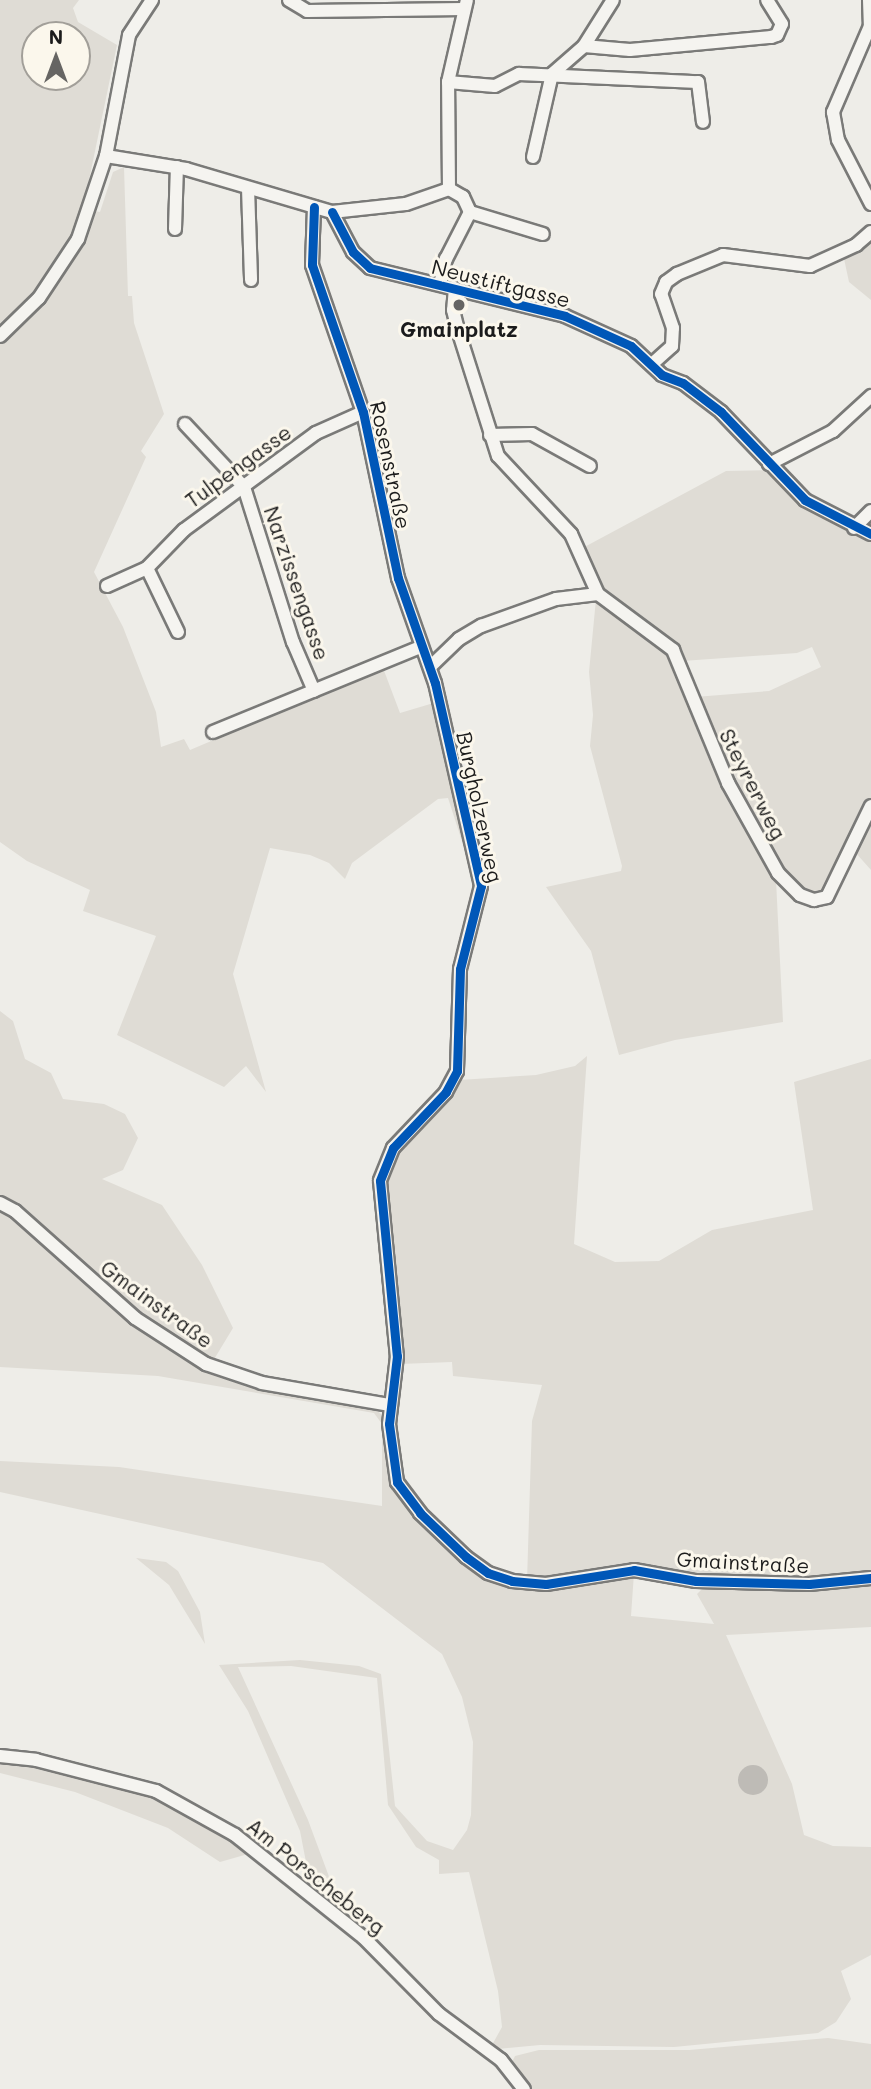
<!DOCTYPE html>
<meta charset="utf-8">
<style>
body{margin:0}
#map{position:relative;width:871px;height:2089px;overflow:hidden;background:#eeede8;font-family:Mali,sans-serif}
div>[style]{position:absolute}
[style*='--x']{left:calc(var(--x)*1px);top:calc(var(--y)*1px);width:calc(var(--w)*1px);rotate:calc(var(--a)*1deg)}
.green>*{inset:0;background:#dfdcd5}
.water>*{inset:0;background:#bebbb6}
.round{border-radius:50%}
.roads{filter:drop-shadow(2px 0 #7a7a78) drop-shadow(-2px 0 #7a7a78) drop-shadow(0 2px #7a7a78) drop-shadow(0 -2px #7a7a78)}
.minor>*{height:12px;margin:-6px;padding:0 6px;transform-origin:6px;border-radius:6px;background:#f5f4f0}
.cycleway>*{height:9px;margin:-4.5px;padding:0 4.5px;transform-origin:4.5px;border-radius:4.5px;background:#0057b8}
.dots>*{width:19px;height:19px;translate:-50% -50%;box-sizing:border-box;border:4px solid #fbf7ec;border-radius:50%}
span{translate:-50% -50%;white-space:nowrap;text-align:center;line-height:1.15;-webkit-text-stroke:6px #fbf7ec;paint-order:stroke}
.street-label{font-size:21px;color:#1c1c1c}
.poi-label{font-size:21px;color:#1c1c1c;font-weight:700}
.north{position:absolute;left:21px;top:21px;width:70px;height:70px;box-sizing:border-box;background:#fbf7ec;border:2px solid #a29f99;border-radius:50%;rotate:0deg;font-size:19px;font-weight:700;line-height:28px;text-align:center;color:#1c1c1c}
.north::after{content:'';display:block;margin:auto;width:24px;height:32px;background:#666563;clip-path:polygon(50% 0,100% 100%,50% 72%,0 100%)}
</style>
<div id="map">
<div class="green">
<div style="clip-path:polygon(evenodd,0 0,79px 0,73px 8px,78px 22px,117px 45px,83px 209px,100px 212px,113px 172px,124px 167px,128px 296px,132px 296px,134px 323px,164px 414px,141px 451px,146px 457px,94px 572px,123px 627px,156px 712px,161px 747px,184px 739px,190px 750px,383px 668px,400px 713px,437px 702px,470px 866px,448px 798px,438px 799px,352px 863px,345px 879px,329px 863px,310px 855px,270px 848px,233px 974px,266px 1092px,246px 1066px,224px 1087px,117px 1035px,156px 936px,83px 911px,90px 890px,27px 861px,0 842px,0 0,35px 35px,77px 35px,77px 77px,35px 77px,35px 35px)"></div>
<div style="clip-path:polygon(871px 242px,871px 300px,849px 282px,843px 254px)"></div>
<div style="clip-path:polygon(evenodd,781px 470px,807px 496px,871px 529px,871px 870px,855px 852px,814px 905px,795px 900px,776px 880px,783px 1022px,675px 1040px,619px 1055px,591px 951px,546px 887px,621px 871px,622px 866px,590px 746px,593px 715px,589px 672px,596px 599px,577px 551px,726px 471px,781px 470px,812px 647px,821px 667px,769px 691px,695px 697px,682px 661px,797px 653px,812px 647px)"></div>
<div style="clip-path:polygon(0 1011px,13px 1021px,25px 1059px,51px 1073px,63px 1099px,104px 1104px,125px 1114px,138px 1138px,123px 1170px,102px 1179px,162px 1205px,202px 1265px,233px 1328px,213px 1361px,159px 1331px,0 1198px)"></div>
<div style="clip-path:polygon(587px 1056px,574px 1244px,615px 1262px,659px 1261px,712px 1230px,813px 1210px,794px 1082px,871px 1059px,871px 1575px,711px 1578px,626px 1566px,527px 1581px,532px 1421px,542px 1385px,453px 1376px,452px 1362px,400px 1364px,384px 1184px,393px 1156px,459px 1080px,536px 1075px,575px 1066px)"></div>
<div style="clip-path:polygon(0 1210px,147px 1332px,199px 1365px,369px 1403px,384px 1417px,389px 1465px,427px 1521px,515px 1585px,634px 1573px,631px 1616px,714px 1624px,697px 1594px,707px 1584px,871px 1581px,871px 1627px,726px 1635px,792px 1784px,804px 1835px,833px 1846px,871px 1847px,871px 1955px,841px 1971px,851px 1999px,836px 2022px,818px 2033px,674px 2047px,540px 2045px,498px 2049px,492px 2045px,502px 2027px,498px 1991px,469px 1872px,439px 1874px,439px 1860px,416px 1847px,388px 1805px,377px 1678px,291px 1666px,238px 1667px,308px 1820px,344px 1917px,311px 1888px,300px 1831px,248px 1711px,219px 1665px,300px 1660px,359px 1666px,381px 1674px,395px 1806px,427px 1841px,453px 1850px,467px 1830px,471px 1815px,473px 1742px,462px 1697px,442px 1654px,323px 1563px,0 1492px,0 1461px,119px 1467px,382px 1506px,382px 1424px,374px 1413px,158px 1376px,0 1367px)"></div>
<div style="clip-path:polygon(136px 1558px,166px 1562px,178px 1571px,200px 1612px,205px 1644px,169px 1585px)"></div>
<div style="clip-path:polygon(0 1758px,159px 1796px,255px 1852px,220px 1862px,168px 1828px,75px 1792px,0 1773px)"></div>
<div style="clip-path:polygon(828px 2038px,871px 2044px,871px 2089px,529px 2089px,511px 2064px,515px 2056px,539px 2050px,689px 2050px)"></div>
</div>
<div class="water">
<div class="round" style="left:738px;top:1765px;width:30px;height:30px"></div>
</div>
<div class="roads">
<div class="minor">
<div style="--x:289;--y:0;--w:21;--a:31"></div>
<div style="--x:307;--y:11;--w:157;--a:-0.7"></div>
<div style="--x:869;--y:0;--w:26;--a:88"></div>
<div style="--x:870;--y:26;--w:94;--a:113.3"></div>
<div style="--x:833;--y:112;--w:28;--a:80"></div>
<div style="--x:838;--y:140;--w:72;--a:62.7"></div>
<div style="--x:584;--y:46;--w:46;--a:5"></div>
<div style="--x:630;--y:50;--w:142;--a:-5.3"></div>
<div style="--x:771;--y:37;--w:6;--a:-18"></div>
<div style="--x:777;--y:35;--w:12;--a:-66"></div>
<div style="--x:782;--y:24;--w:28;--a:-122"></div>
<div style="--x:552;--y:74;--w:43;--a:-41.2"></div>
<div style="--x:584;--y:46;--w:54;--a:-57.8"></div>
<div style="--x:448;--y:82;--w:47;--a:4.9"></div>
<div style="--x:495;--y:86;--w:27;--a:-27"></div>
<div style="--x:519;--y:74;--w:179;--a:2.6"></div>
<div style="--x:698;--y:82;--w:40;--a:82.9"></div>
<div style="--x:106;--y:156;--w:81;--a:9.2"></div>
<div style="--x:186;--y:169;--w:152;--a:16.4"></div>
<div style="--x:332;--y:212;--w:74;--a:-6.2"></div>
<div style="--x:406;--y:204;--w:46;--a:-19.2"></div>
<div style="--x:533;--y:157;--w:85;--a:-77.1"></div>
<div style="--x:248;--y:188;--w:92;--a:88.1"></div>
<div style="--x:449;--y:189;--w:107;--a:-90.5"></div>
<div style="--x:448;--y:82;--w:84;--a:-77"></div>
<div style="--x:314;--y:207;--w:58;--a:92"></div>
<div style="--x:312;--y:265;--w:156;--a:70.9"></div>
<div style="--x:363;--y:412;--w:170;--a:78.1"></div>
<div style="--x:398;--y:578;--w:111;--a:70.6"></div>
<div style="--x:435;--y:683;--w:208;--a:77.2"></div>
<div style="--x:481;--y:886;--w:86;--a:104.2"></div>
<div style="--x:460;--y:969;--w:102;--a:91.7"></div>
<div style="--x:457;--y:1071;--w:24;--a:118"></div>
<div style="--x:446;--y:1092;--w:77;--a:133.4"></div>
<div style="--x:393;--y:1148;--w:35;--a:112"></div>
<div style="--x:380;--y:1181;--w:176;--a:84.5"></div>
<div style="--x:397;--y:1356;--w:68;--a:96.7"></div>
<div style="--x:389;--y:1424;--w:59;--a:82.1"></div>
<div style="--x:397;--y:1482;--w:39;--a:53"></div>
<div style="--x:420;--y:1513;--w:64;--a:43.7"></div>
<div style="--x:466;--y:1557;--w:27;--a:36"></div>
<div style="--x:488;--y:1573;--w:25;--a:18"></div>
<div style="--x:512;--y:1581;--w:34;--a:5"></div>
<div style="--x:546;--y:1584;--w:89;--a:-9"></div>
<div style="--x:634;--y:1570;--w:63;--a:10.1"></div>
<div style="--x:696;--y:1581;--w:113;--a:1.5"></div>
<div style="--x:809;--y:1584;--w:62;--a:-5.5"></div>
<div style="--x:332;--y:212;--w:45;--a:62.3"></div>
<div style="--x:353;--y:252;--w:23;--a:43"></div>
<div style="--x:370;--y:268;--w:201;--a:13.8"></div>
<div style="--x:565;--y:316;--w:72;--a:24.4"></div>
<div style="--x:631;--y:346;--w:42;--a:43.1"></div>
<div style="--x:662;--y:375;--w:22;--a:21"></div>
<div style="--x:683;--y:383;--w:48;--a:37.3"></div>
<div style="--x:721;--y:412;--w:122;--a:46.3"></div>
<div style="--x:805;--y:500;--w:74;--a:27.3"></div>
<div style="--x:470;--y:212;--w:76;--a:16.8"></div>
<div style="--x:175;--y:229;--w:62;--a:-88.2"></div>
<div style="--x:440;--y:284;--w:26;--a:-77"></div>
<div style="--x:446;--y:259;--w:53;--a:-62.9"></div>
<div style="--x:470;--y:212;--w:17;--a:-115"></div>
<div style="--x:463;--y:197;--w:16;--a:-150"></div>
<div style="--x:455;--y:288;--w:22;--a:95"></div>
<div style="--x:453;--y:310;--w:21;--a:76"></div>
<div style="--x:458;--y:330;--w:132;--a:72.4"></div>
<div style="--x:498;--y:456;--w:107;--a:46.9"></div>
<div style="--x:571;--y:534;--w:66;--a:65.8"></div>
<div style="--x:0;--y:336;--w:54;--a:-44.3"></div>
<div style="--x:39;--y:298;--w:71;--a:-56.5"></div>
<div style="--x:78;--y:239;--w:88;--a:-71.4"></div>
<div style="--x:106;--y:156;--w:123;--a:-79.2"></div>
<div style="--x:129;--y:35;--w:42;--a:-56.7"></div>
<div style="--x:652;--y:364;--w:27;--a:-42"></div>
<div style="--x:672;--y:346;--w:18;--a:-87"></div>
<div style="--x:673;--y:328;--w:36;--a:-109"></div>
<div style="--x:661;--y:294;--w:13;--a:-67"></div>
<div style="--x:666;--y:282;--w:14;--a:-36"></div>
<div style="--x:677;--y:274;--w:50;--a:-22.4"></div>
<div style="--x:723;--y:255;--w:88;--a:7.2"></div>
<div style="--x:810;--y:266;--w:51;--a:-24.5"></div>
<div style="--x:856;--y:245;--w:20;--a:-41"></div>
<div style="--x:185;--y:424;--w:86;--a:46.9"></div>
<div style="--x:244;--y:487;--w:163;--a:72.5"></div>
<div style="--x:293;--y:642;--w:53;--a:66.8"></div>
<div style="--x:490;--y:435;--w:42;--a:-1.4"></div>
<div style="--x:532;--y:434;--w:66;--a:28.9"></div>
<div style="--x:769;--y:464;--w:72;--a:-27.3"></div>
<div style="--x:833;--y:431;--w:52;--a:-42.6"></div>
<div style="--x:854;--y:528;--w:24;--a:-45"></div>
<div style="--x:147;--y:568;--w:71;--a:64.2"></div>
<div style="--x:107;--y:586;--w:44;--a:-24.2"></div>
<div style="--x:147;--y:568;--w:53;--a:-45.8"></div>
<div style="--x:184;--y:530;--w:164;--a:-36.3"></div>
<div style="--x:316;--y:433;--w:51;--a:-24.1"></div>
<div style="--x:598;--y:594;--w:94;--a:36.7"></div>
<div style="--x:673;--y:650;--w:144;--a:67.5"></div>
<div style="--x:728;--y:783;--w:103;--a:60.9"></div>
<div style="--x:778;--y:873;--w:31;--a:45"></div>
<div style="--x:800;--y:895;--w:15;--a:20"></div>
<div style="--x:814;--y:900;--w:13;--a:-13"></div>
<div style="--x:827;--y:897;--w:101;--a:-64.2"></div>
<div style="--x:430;--y:667;--w:40;--a:-44"></div>
<div style="--x:459;--y:639;--w:26;--a:-31"></div>
<div style="--x:481;--y:626;--w:80;--a:-19.8"></div>
<div style="--x:556;--y:599;--w:42;--a:-6.8"></div>
<div style="--x:213;--y:732;--w:224;--a:-22.3"></div>
<div style="--x:0;--y:1203;--w:17;--a:28"></div>
<div style="--x:15;--y:1211;--w:161;--a:41.7"></div>
<div style="--x:135;--y:1318;--w:85;--a:32.9"></div>
<div style="--x:206;--y:1364;--w:59;--a:18.7"></div>
<div style="--x:262;--y:1383;--w:130;--a:9.8"></div>
<div style="--x:0;--y:1756;--w:36;--a:6"></div>
<div style="--x:36;--y:1760;--w:124;--a:14.5"></div>
<div style="--x:156;--y:1791;--w:90;--a:29.1"></div>
<div style="--x:235;--y:1835;--w:164;--a:38.6"></div>
<div style="--x:363;--y:1937;--w:108;--a:45.4"></div>
<div style="--x:439;--y:2014;--w:77;--a:36.6"></div>
<div style="--x:501;--y:2060;--w:37;--a:52"></div>
</div>
</div>
<div class="cycleway">
<div style="--x:314;--y:207;--w:58;--a:92"></div>
<div style="--x:312;--y:265;--w:156;--a:70.9"></div>
<div style="--x:363;--y:412;--w:170;--a:78.1"></div>
<div style="--x:398;--y:578;--w:111;--a:70.6"></div>
<div style="--x:435;--y:683;--w:208;--a:77.2"></div>
<div style="--x:481;--y:886;--w:86;--a:104.2"></div>
<div style="--x:460;--y:969;--w:102;--a:91.7"></div>
<div style="--x:457;--y:1071;--w:24;--a:118"></div>
<div style="--x:446;--y:1092;--w:77;--a:133.4"></div>
<div style="--x:393;--y:1148;--w:35;--a:112"></div>
<div style="--x:380;--y:1181;--w:176;--a:84.5"></div>
<div style="--x:397;--y:1356;--w:68;--a:96.7"></div>
<div style="--x:389;--y:1424;--w:59;--a:82.1"></div>
<div style="--x:397;--y:1482;--w:39;--a:53"></div>
<div style="--x:420;--y:1513;--w:64;--a:43.7"></div>
<div style="--x:466;--y:1557;--w:27;--a:36"></div>
<div style="--x:488;--y:1573;--w:25;--a:18"></div>
<div style="--x:512;--y:1581;--w:34;--a:5"></div>
<div style="--x:546;--y:1584;--w:89;--a:-9"></div>
<div style="--x:634;--y:1570;--w:63;--a:10.1"></div>
<div style="--x:696;--y:1581;--w:113;--a:1.5"></div>
<div style="--x:809;--y:1584;--w:62;--a:-5.5"></div>
<div style="--x:332;--y:212;--w:45;--a:62.3"></div>
<div style="--x:353;--y:252;--w:23;--a:43"></div>
<div style="--x:370;--y:268;--w:201;--a:13.8"></div>
<div style="--x:565;--y:316;--w:72;--a:24.4"></div>
<div style="--x:631;--y:346;--w:42;--a:43.1"></div>
<div style="--x:662;--y:375;--w:22;--a:21"></div>
<div style="--x:683;--y:383;--w:48;--a:37.3"></div>
<div style="--x:721;--y:412;--w:122;--a:46.3"></div>
<div style="--x:805;--y:500;--w:74;--a:27.3"></div>
</div>
<div class="dots">
<div style="left:459px;top:305px;background:#666563"></div>
</div>
<div class="street-label">
<span style="left:501px;top:283px;rotate:14deg">Neustiftgasse</span>
<span style="left:391px;top:465px;rotate:78deg">Rosenstraße</span>
<span style="left:238px;top:466px;rotate:-36deg">Tulpengasse</span>
<span style="left:297px;top:583px;rotate:71deg">Narzissengasse</span>
<span style="left:753px;top:784px;rotate:63deg">Steyrerweg</span>
<span style="left:480px;top:807px;rotate:78deg">Burgholzerweg</span>
<span style="left:157px;top:1304px;rotate:36deg">Gmainstraße</span>
<span style="left:743px;top:1562px;rotate:3deg">Gmainstraße</span>
<span style="left:316px;top:1876px;rotate:39deg">Am Porscheberg</span>
</div>
<div class="poi-label">
<span style="left:459px;top:329px">Gmainplatz</span>
</div>
<div class="north">N</div>
</div>
